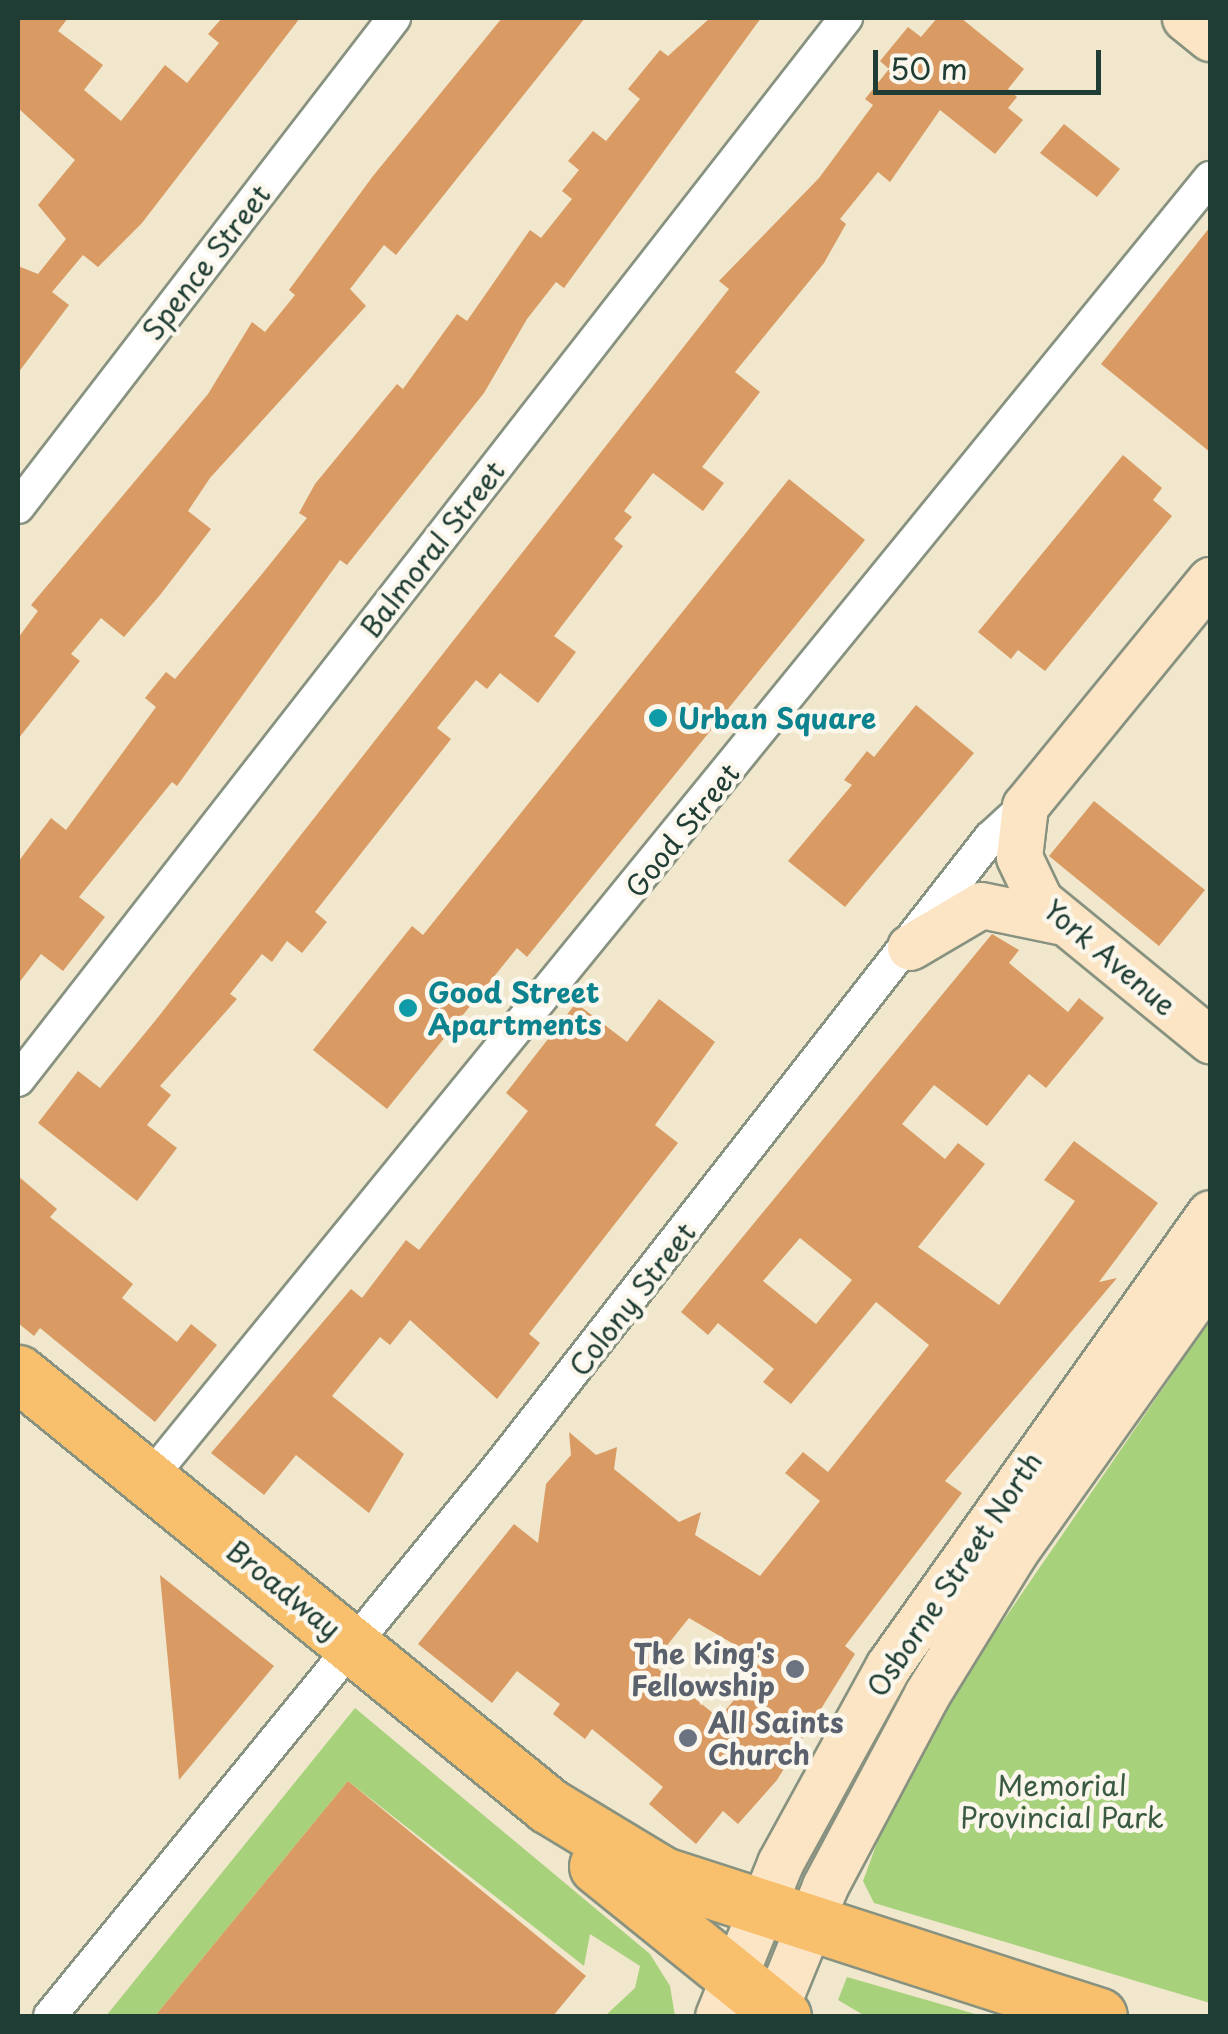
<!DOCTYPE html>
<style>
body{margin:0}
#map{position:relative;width:1228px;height:2034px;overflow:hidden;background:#f0e7cc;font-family:"Playpen Sans",sans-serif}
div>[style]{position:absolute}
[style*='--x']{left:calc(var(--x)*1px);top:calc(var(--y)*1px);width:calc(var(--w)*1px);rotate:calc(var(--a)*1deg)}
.green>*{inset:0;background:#a8d17c}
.building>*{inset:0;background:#d99b63}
.roads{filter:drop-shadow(2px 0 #889280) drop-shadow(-2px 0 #889280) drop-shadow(0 2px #889280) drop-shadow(0 -2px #889280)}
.street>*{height:32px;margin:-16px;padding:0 16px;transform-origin:16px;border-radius:16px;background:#fff}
.secondary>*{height:45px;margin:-22.5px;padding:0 22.5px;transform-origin:22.5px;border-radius:22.5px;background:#fce5c4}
.highway>*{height:55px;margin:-27.5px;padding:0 27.5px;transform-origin:27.5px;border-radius:27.5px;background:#f8bf6c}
.dots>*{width:28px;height:28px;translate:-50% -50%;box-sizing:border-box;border:5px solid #fbf7ec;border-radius:50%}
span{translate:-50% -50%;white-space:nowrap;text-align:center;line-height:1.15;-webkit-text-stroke:9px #fbf7ec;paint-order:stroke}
.street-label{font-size:28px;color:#1f3d34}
.culture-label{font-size:28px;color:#0d838f;font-weight:700}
.left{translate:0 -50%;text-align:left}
.worship-label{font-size:28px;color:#5b616d;font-weight:700}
.right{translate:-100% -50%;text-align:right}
.park-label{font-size:28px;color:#3a5b42}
.frame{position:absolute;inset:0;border:20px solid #1f3d34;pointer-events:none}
.scale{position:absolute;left:873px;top:50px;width:228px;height:45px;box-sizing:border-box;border:5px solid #1f3d34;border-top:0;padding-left:12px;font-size:30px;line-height:35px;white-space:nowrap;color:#1f3d34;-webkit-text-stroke:8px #fbf7ec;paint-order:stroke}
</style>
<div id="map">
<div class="green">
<div style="clip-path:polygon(1210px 1320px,1210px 2003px,874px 1903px,863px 1881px,889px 1810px,950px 1698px)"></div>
<div style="clip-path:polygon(355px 1708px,650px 1954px,670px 1986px,675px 2016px,605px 2016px,635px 1988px,640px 1966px,590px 1934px,584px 1966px,348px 1781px,155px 2016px,106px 2016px)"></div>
<div style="clip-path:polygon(847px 1977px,982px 2016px,865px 2016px,838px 2000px)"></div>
</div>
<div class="building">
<div style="clip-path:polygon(18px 18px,68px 18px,58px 31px,103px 65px,84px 90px,121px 121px,165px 65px,187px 83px,219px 43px,208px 34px,222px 18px,300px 18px,142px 223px,98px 267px,83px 255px,52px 292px,69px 305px,18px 373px,18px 266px,38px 274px,66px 239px,38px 205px,75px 160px,18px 108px)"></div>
<div style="clip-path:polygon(502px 18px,585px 18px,396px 255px,384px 245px,350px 289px,366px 306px,210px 478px,188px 511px,211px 529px,160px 595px,124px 637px,101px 618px,71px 654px,80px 661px,18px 739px,18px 638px,38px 611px,31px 605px,208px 394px,252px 322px,265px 332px,295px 295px,289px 290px,373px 176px)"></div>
<div style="clip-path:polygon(710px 18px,761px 18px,564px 288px,556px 282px,527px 319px,484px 393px,347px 565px,340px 560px,177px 786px,172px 782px,79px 897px,105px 917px,63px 971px,41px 954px,18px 984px,18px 862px,51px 818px,66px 830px,156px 707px,145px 698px,166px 672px,175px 679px,262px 574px,307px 518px,299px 513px,315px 484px,397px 384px,403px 389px,457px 314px,467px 321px,530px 230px,541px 238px,572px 199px,562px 191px,579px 170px,568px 161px,593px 131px,606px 141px,640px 99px,628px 89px,660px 50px,668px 56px)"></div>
<div style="clip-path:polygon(937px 18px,961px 18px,1024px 69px,1008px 89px,1017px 97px,1008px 108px,1023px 120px,995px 154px,940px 110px,890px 182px,878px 172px,840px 219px,846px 224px,824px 263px,735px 372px,760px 392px,702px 467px,724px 483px,703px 511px,653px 473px,624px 511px,632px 517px,614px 539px,623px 546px,554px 636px,576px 652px,538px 703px,500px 673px,487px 689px,476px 680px,437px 728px,451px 739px,315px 912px,327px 922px,302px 953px,287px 941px,272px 962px,262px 954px,230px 994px,237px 999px,160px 1086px,171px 1095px,147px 1125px,177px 1148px,137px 1201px,38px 1123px,78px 1071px,100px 1088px,155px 1021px,729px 289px,719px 281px,819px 178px,873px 105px,865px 99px,889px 69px,880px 61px,908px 27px,921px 37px)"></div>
<div style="clip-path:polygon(1064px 124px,1120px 169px,1097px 197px,1040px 153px)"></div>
<div style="clip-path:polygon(1210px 227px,1210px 452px,1101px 364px)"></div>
<div style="clip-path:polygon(1123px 455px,1162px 488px,1153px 500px,1172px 516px,1045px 671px,1018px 650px,1011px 659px,978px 632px)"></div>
<div style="clip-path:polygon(789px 479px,865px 540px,527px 957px,517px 948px,387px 1109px,313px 1050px,412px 926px,423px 935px)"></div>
<div style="clip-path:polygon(916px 705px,974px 753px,845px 907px,788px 861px,852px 785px,844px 780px,867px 751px,874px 757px)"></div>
<div style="clip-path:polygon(1094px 801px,1205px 890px,1159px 946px,1049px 856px)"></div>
<div style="clip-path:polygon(evenodd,992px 934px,1019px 950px,1009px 963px,1068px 1012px,1079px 998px,1104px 1018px,1046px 1088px,1029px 1074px,987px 1126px,934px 1085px,902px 1124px,945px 1159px,958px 1143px,985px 1164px,918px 1247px,999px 1305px,1075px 1201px,1044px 1180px,1074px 1141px,1158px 1203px,1099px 1282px,1117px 1278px,945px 1481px,962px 1493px,845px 1646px,855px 1654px,777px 1780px,738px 1824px,723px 1811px,696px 1844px,649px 1804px,663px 1787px,592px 1729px,585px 1739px,553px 1714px,560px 1704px,517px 1671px,492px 1703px,418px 1644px,514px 1524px,538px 1543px,546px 1484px,571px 1455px,569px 1432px,596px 1455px,617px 1447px,614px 1469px,679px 1522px,701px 1512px,695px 1535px,760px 1576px,820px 1501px,785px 1473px,803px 1452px,828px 1472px,929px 1345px,876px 1302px,791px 1404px,763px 1382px,774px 1369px,718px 1323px,708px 1335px,681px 1312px,992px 934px,800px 1238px,852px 1280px,816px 1324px,763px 1281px,800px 1238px,992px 934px,689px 1618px,737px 1646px,729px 1657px,753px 1677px,719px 1718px,652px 1664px,689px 1618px)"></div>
<div style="clip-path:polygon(659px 999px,715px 1042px,655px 1125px,678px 1143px,529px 1334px,540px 1343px,497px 1399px,410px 1320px,390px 1345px,380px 1337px,332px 1396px,404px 1454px,369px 1513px,296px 1455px,264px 1495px,211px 1453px,351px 1289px,362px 1298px,406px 1240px,419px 1250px,528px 1111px,506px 1093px,576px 1003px,627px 1042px)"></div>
<div style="clip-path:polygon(18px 1176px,57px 1209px,50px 1217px,133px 1284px,122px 1298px,177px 1342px,191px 1324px,217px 1345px,155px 1422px,40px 1328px,34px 1336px,18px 1323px)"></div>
<div style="clip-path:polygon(160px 1575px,274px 1666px,179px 1780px)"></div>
<div style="clip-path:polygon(348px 1781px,586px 1976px,553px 2016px,155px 2016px)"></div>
</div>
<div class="roads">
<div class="street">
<div style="--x:18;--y:507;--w:617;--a:-52.44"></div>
<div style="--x:18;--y:1080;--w:1347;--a:-52.06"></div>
<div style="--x:149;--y:1479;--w:1679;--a:-50.8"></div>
<div style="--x:50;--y:2016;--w:711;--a:-50.76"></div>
<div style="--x:500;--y:1465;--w:796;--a:-51.99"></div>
<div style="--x:990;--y:838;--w:47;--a:-42.4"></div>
</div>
<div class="secondary">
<div style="--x:1185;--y:18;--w:32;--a:39"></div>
<div style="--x:1210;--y:580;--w:292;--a:129.3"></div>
<div style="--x:1025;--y:806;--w:51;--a:96.7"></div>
<div style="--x:1019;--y:857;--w:49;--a:64.5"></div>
<div style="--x:1040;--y:901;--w:220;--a:39.3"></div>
<div style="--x:910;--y:947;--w:82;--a:-30.6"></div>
<div style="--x:981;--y:905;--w:80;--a:11.6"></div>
<div style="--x:718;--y:2016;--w:165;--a:-67.9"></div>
<div style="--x:780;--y:1863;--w:226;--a:-61.2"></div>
<div style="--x:889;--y:1665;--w:554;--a:-54.62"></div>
<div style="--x:772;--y:2016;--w:140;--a:-67.8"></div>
<div style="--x:825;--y:1886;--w:217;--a:-62"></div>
<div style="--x:927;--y:1694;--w:166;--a:-58.3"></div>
<div style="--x:1014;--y:1553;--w:339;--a:-54.6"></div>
</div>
<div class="highway">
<div style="--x:18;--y:1373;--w:685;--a:39.2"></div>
<div style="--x:549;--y:1806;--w:133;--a:31.2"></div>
<div style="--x:663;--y:1875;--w:458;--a:17.9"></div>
<div style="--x:597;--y:1866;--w:239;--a:38.9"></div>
</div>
</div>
<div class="dots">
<div style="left:658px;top:718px;background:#0f9aa8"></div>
<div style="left:408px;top:1008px;background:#0f9aa8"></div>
<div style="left:795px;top:1669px;background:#6b7280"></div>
<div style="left:688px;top:1738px;background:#6b7280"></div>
</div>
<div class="street-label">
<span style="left:206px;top:262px;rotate:-52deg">Spence Street</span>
<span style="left:432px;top:549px;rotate:-52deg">Balmoral Street</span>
<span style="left:682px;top:830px;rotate:-51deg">Good Street</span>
<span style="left:1110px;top:957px;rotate:40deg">York Avenue</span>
<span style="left:632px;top:1299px;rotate:-52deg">Colony Street</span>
<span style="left:954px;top:1574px;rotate:-56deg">Osborne Street North</span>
<span style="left:284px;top:1589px;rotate:39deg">Broadway</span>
</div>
<div class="culture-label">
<span class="left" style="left:678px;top:718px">Urban Square</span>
<span class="left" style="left:428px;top:1008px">Good Street<br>Apartments</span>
</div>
<div class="worship-label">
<span class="right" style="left:775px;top:1669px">The King's<br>Fellowship</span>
<span class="left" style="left:708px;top:1738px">All Saints<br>Church</span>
</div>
<div class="park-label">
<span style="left:1062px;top:1801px">Memorial<br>Provincial Park</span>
</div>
<div class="frame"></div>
<div class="scale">50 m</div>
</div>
